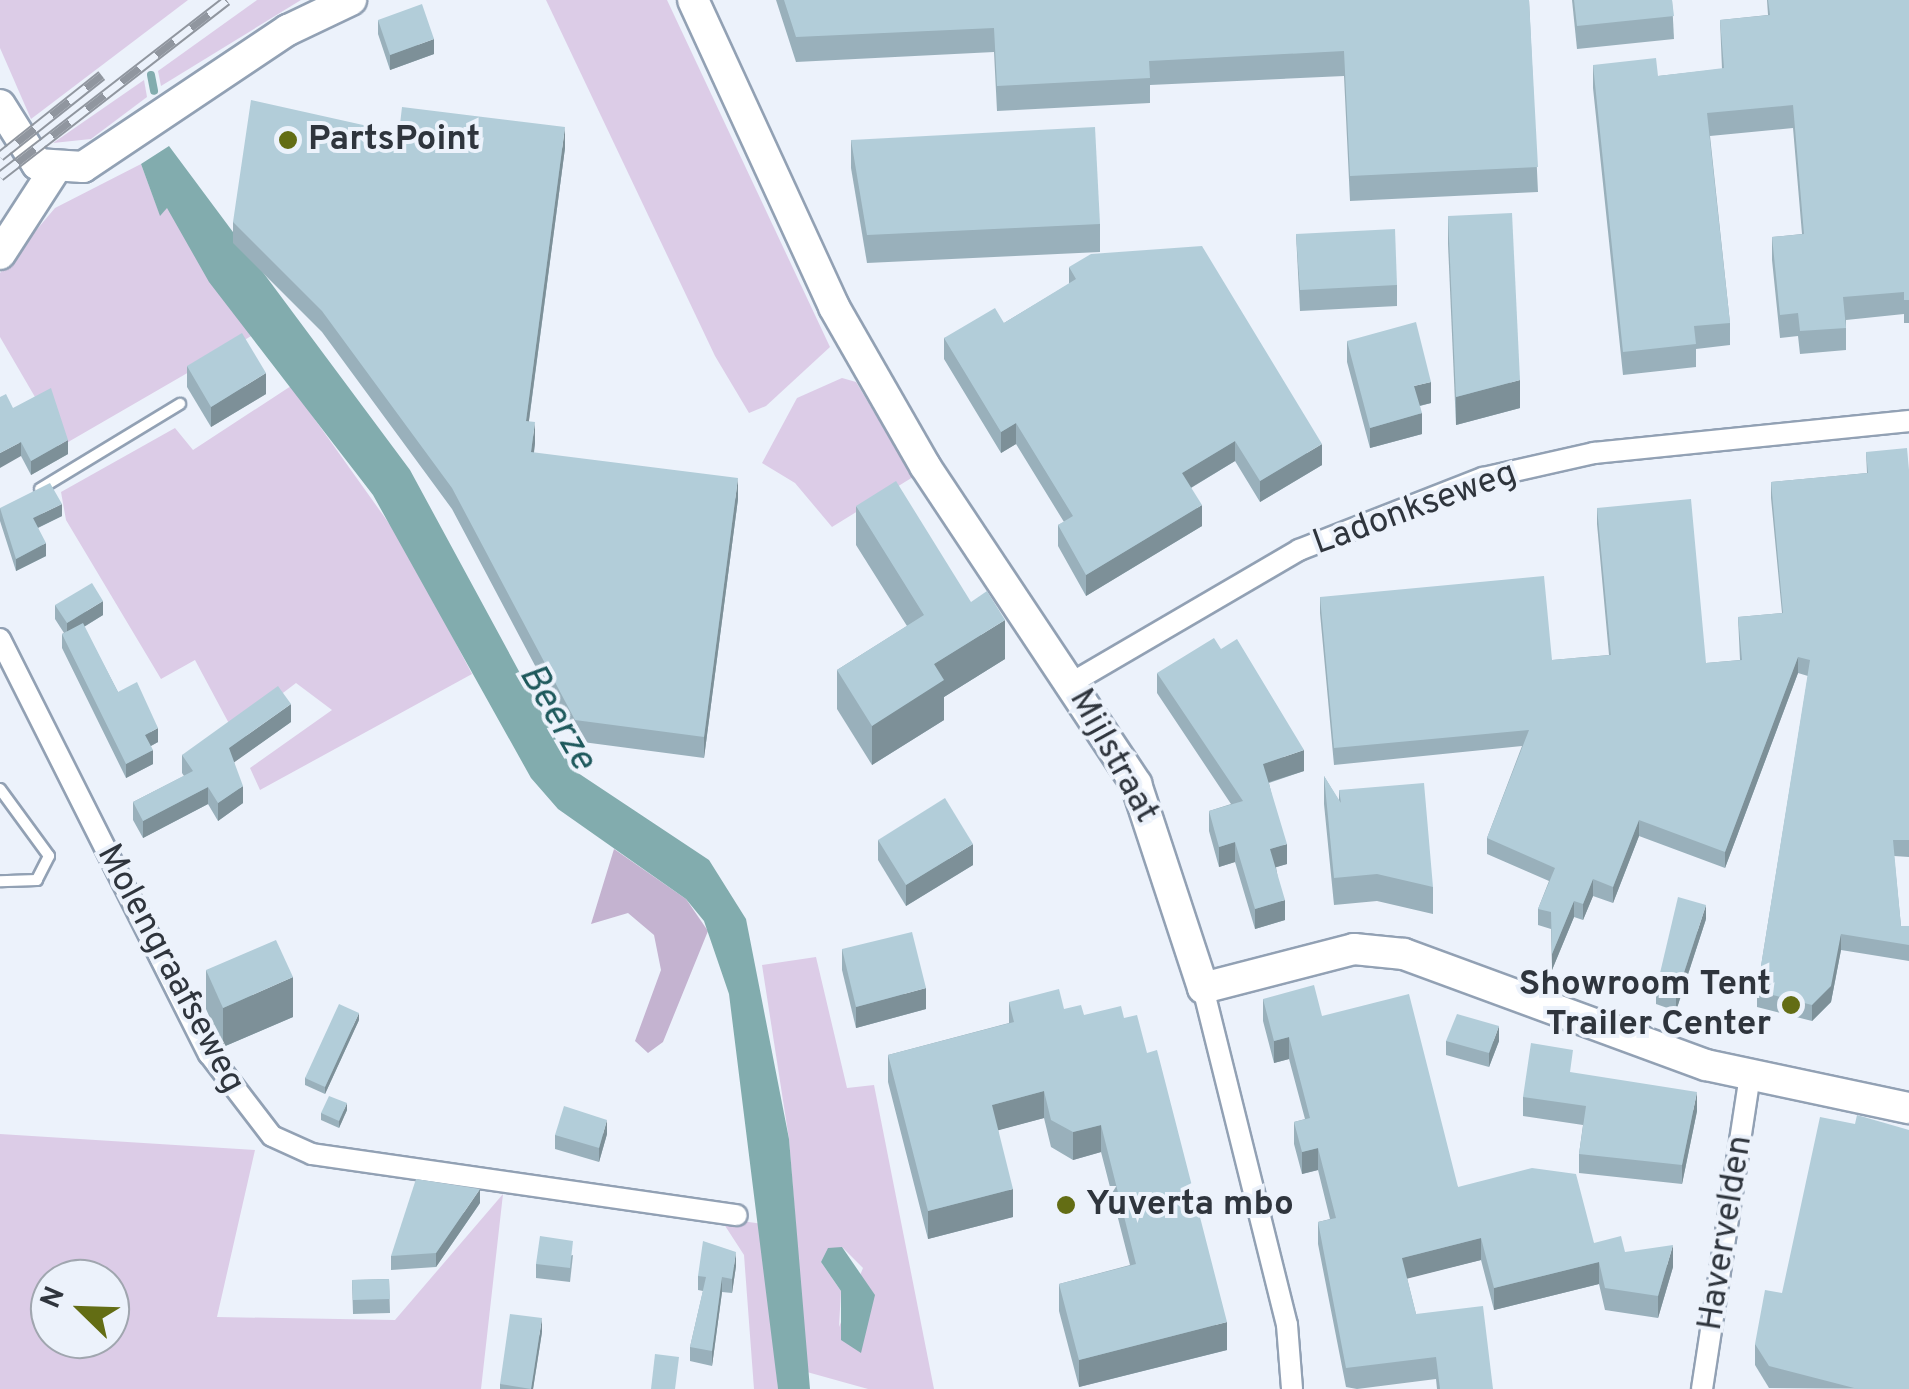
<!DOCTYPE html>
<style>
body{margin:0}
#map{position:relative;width:1909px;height:1389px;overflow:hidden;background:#ecf2fb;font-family:Overpass,sans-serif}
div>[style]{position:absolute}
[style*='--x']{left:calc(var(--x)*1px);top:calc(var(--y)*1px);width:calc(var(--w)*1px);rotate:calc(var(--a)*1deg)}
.green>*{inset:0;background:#dccce7}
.forest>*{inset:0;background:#c4b3d0}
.water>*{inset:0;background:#82acae}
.stream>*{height:8px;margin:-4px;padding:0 4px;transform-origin:4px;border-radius:4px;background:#82acae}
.roads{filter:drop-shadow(2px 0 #92a1b4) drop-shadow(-2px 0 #92a1b4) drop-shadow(0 2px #92a1b4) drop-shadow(0 -2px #92a1b4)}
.lane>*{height:10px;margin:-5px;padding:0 5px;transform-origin:5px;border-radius:5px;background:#fff}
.street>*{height:20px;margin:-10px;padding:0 10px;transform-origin:10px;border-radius:10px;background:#fff}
.secondary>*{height:30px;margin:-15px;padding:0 15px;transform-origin:15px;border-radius:15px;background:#fff}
.rail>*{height:11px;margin-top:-5.5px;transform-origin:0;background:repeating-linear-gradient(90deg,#ecf2fb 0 22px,#90969f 0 44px);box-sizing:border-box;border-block:2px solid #90969f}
.wall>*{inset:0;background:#99b0bb}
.shaded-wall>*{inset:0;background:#7d9098}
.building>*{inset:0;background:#b2cdd9}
.dots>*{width:28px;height:28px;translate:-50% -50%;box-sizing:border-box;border:5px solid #ecf2fb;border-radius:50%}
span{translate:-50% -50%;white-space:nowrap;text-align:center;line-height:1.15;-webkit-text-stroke:8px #ecf2fb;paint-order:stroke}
.poi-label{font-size:35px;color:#2f353d;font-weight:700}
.left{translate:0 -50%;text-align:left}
.right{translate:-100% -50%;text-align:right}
.street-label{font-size:35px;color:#2f353d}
.water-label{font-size:38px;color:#1e595c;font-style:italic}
.north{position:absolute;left:30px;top:1259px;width:100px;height:100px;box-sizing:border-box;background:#ecf2fb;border:2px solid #a0a6af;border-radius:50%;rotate:293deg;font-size:28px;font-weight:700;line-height:40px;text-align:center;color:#2f353d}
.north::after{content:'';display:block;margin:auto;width:35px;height:45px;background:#636d14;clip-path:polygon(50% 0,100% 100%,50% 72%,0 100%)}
</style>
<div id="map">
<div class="green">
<div style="clip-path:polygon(0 0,188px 0,31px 119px,0 48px)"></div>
<div style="clip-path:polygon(257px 0,301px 0,161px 86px,158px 71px)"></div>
<div style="clip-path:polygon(546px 0,667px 0,830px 347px,766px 406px,749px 413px,715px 356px)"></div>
<div style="clip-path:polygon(144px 80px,147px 97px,91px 139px,53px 143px)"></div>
<div style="clip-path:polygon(141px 164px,160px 215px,167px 207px,253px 335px,63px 445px,0 337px,0 273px,55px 208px)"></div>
<div style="clip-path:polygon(842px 378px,856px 382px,913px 477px,832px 527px,795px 483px,762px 463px,797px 398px)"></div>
<div style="clip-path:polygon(291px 386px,403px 543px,472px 674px,260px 790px,250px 768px,332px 710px,296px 683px,233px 731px,195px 660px,161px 679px,66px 520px,61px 492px,175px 428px,193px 450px)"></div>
<div style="clip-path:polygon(evenodd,816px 957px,847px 1088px,874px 1085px,934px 1389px,868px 1389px,807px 1372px,789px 1139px,762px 965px,816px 957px,842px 1247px,863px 1268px,839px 1327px,841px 1291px,821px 1262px,842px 1247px)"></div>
<div style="clip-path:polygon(evenodd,0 1134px,255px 1150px,217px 1317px,395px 1320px,503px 1194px,481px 1389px,0 1389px,0 1134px,50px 1279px,110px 1279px,110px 1339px,50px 1339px,50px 1279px)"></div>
<div style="clip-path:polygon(720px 1218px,763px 1224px,778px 1389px,754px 1389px,744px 1255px)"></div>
</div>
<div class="forest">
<div style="clip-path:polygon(614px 849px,686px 899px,708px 931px,663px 1042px,648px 1053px,635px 1041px,661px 970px,654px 935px,628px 913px,591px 924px)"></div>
</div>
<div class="water">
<div style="clip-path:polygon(169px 146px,410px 470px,572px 769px,709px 860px,746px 919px,789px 1139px,810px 1389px,778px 1389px,729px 994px,704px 921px,686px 899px,558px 809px,531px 778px,373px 495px,209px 282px,167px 208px,160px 216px,141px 164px)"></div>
<div style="clip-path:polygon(842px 1247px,875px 1295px,861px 1353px,841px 1340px,841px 1291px,821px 1262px,828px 1248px)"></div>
</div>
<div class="stream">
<div style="--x:151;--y:75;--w:16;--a:79"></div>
</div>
<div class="roads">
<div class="lane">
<div style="--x:40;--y:489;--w:164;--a:-31.3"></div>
<div style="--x:0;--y:789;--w:83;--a:53.8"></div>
<div style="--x:49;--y:856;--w:27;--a:117"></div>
<div style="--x:37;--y:880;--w:37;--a:178"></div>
</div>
<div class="street">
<div style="--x:0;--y:639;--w:465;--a:63.3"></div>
<div style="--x:209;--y:1054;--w:103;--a:52.5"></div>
<div style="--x:272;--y:1136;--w:44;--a:24.2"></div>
<div style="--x:312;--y:1154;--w:429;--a:8.2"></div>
<div style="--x:1073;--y:682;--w:262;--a:-30.3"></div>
<div style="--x:1299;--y:550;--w:198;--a:-21.4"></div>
<div style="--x:1483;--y:478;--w:114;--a:-12.7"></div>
<div style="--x:1594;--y:453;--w:317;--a:-5.8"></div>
<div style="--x:1203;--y:988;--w:347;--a:76"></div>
<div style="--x:1287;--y:1325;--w:64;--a:85.5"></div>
<div style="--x:1702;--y:1389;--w:317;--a:-81.3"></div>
</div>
<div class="secondary">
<div style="--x:693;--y:0;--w:338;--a:65.3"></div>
<div style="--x:834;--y:307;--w:183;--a:60.2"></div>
<div style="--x:925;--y:466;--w:382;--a:56.4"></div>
<div style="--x:1136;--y:784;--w:215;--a:71.8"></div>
<div style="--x:1203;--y:988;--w:156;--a:-14.5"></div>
<div style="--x:1354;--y:949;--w:50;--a:5.7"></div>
<div style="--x:1404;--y:954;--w:322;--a:20.2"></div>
<div style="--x:1706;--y:1065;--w:208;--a:12"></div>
<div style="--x:0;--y:105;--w:70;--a:57.9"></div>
<div style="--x:37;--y:164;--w:46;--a:3.7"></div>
<div style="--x:83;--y:167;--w:247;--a:-33.8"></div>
<div style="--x:288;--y:30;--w:70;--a:-25.5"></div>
<div style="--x:0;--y:254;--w:101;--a:-57.1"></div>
</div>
</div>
<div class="rail">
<div style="--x:0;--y:156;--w:130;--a:-38.5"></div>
<div style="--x:0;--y:176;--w:287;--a:-37.8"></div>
</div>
<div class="wall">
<div style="clip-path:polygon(776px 0,1529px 0,1538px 192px,1350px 201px,1344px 76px,1150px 85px,1150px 103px,997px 111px,994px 52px,796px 62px)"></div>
<div style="clip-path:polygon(1572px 0,1672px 0,1674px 39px,1577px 49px)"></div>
<div style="clip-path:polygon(1767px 0,1909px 0,1909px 323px,1904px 323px,1904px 314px,1846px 320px,1846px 350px,1800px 354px,1798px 336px,1780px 338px,1772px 260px,1772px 237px,1802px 234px,1793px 128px,1710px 136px,1730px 323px,1730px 345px,1696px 349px,1696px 367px,1623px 375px,1593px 88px,1593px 65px,1658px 76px,1722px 69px,1720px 20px,1768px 15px)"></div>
<div style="clip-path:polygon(378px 20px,434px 54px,390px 70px,378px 34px)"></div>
<div style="clip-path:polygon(399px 133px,565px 148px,529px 421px,535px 443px,534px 453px,738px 499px,704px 758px,575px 741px,452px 509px,322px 332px,233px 243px,233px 222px)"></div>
<div style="clip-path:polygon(851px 140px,1100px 224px,1100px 252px,867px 263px,851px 168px)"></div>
<div style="clip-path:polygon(1448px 216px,1520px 408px,1456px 425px,1448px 244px)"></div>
<div style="clip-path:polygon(1296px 234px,1397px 285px,1397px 306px,1300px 311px)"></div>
<div style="clip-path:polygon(1069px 267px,1322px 465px,1260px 502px,1235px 461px,1191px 488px,1202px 526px,1086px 596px,1058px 546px,1058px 525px,1064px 522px,1016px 444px,1001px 453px,944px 359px,944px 338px,1004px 323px,1069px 284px)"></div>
<div style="clip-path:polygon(1347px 341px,1431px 403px,1420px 406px,1422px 434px,1370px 448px,1347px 362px)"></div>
<div style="clip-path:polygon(187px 366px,266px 394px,211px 427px,187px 387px)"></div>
<div style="clip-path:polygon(13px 408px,68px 454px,31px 475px,21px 456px)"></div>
<div style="clip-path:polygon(1866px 452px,1909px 470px,1909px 857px,1894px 856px,1901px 926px,1909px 926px,1909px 961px,1841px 950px,1831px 1002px,1812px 1021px,1757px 1007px,1757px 991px,1808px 676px,1798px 673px,1725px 868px,1639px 836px,1613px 903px,1593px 896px,1583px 920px,1574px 917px,1552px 970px,1551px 929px,1538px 925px,1538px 909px,1549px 881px,1487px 854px,1487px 838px,1522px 746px,1334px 765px,1320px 613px,1320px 597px,1552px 660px,1609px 655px,1597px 524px,1597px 508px,1706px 663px,1740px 660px,1738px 617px,1782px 613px,1771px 498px,1771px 482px,1867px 473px)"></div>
<div style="clip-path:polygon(856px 506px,1005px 659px,944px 697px,944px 720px,872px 765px,837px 709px,837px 670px,907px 626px,856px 545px)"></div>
<div style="clip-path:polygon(0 508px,62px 516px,38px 528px,46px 556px,16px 571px,0 521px)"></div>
<div style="clip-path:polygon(55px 605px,103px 615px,84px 627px,118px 692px,158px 742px,151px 746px,153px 764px,126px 778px,62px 648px,62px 634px,64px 633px,55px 619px)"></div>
<div style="clip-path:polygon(1157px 673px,1304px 771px,1269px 783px,1287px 864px,1276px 867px,1285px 920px,1255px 929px,1235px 862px,1219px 867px,1209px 831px,1209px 811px,1231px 804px,1157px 693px)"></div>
<div style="clip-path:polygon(291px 722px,234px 762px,243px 803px,218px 821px,208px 804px,143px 838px,133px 820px,133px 802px,184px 776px,182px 773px,182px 755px)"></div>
<div style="clip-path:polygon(1324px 776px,1339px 801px,1339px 790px,1433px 887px,1433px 914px,1377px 901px,1334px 905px,1324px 804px)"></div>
<div style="clip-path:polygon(878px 840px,973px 865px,906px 906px,878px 860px)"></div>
<div style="clip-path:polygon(1706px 919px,1676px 1011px,1656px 1004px,1656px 990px)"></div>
<div style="clip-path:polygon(842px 949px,926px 1009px,856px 1028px,842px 970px)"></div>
<div style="clip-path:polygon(206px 970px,293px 1017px,223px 1047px,206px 1009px)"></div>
<div style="clip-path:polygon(1263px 999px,1322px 1016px,1458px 1187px,1594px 1243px,1673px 1267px,1658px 1318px,1605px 1310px,1599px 1284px,1494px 1310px,1481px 1260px,1407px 1278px,1416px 1314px,1493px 1389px,1437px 1389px,1436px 1379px,1357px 1389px,1346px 1387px,1318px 1244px,1318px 1222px,1330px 1219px,1318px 1170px,1302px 1174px,1294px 1144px,1294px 1122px,1305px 1119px,1289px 1059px,1274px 1063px,1263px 1021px)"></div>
<div style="clip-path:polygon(1009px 1002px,1064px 1009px,1084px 1015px,1227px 1350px,1079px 1387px,1059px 1311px,1059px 1284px,1130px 1265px,1101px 1152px,1073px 1160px,1051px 1147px,1044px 1118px,998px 1130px,1013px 1217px,928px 1239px,888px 1082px,888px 1055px,1009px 1023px)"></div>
<div style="clip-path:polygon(359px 1020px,325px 1094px,305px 1085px,305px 1078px)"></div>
<div style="clip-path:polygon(1446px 1041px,1499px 1041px,1489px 1067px,1446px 1055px)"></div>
<div style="clip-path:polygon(1573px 1073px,1697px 1111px,1682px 1184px,1579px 1173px,1579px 1154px,1583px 1125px,1523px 1116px,1523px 1097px)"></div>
<div style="clip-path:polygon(347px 1110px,339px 1128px,321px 1120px,321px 1113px)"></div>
<div style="clip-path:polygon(607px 1134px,599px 1162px,555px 1149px,555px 1135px)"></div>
<div style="clip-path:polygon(480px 1203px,436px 1267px,391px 1270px,391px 1256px)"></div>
<div style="clip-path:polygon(573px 1255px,570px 1282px,536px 1278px,536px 1264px)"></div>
<div style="clip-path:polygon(736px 1266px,732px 1293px,722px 1292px,712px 1366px,690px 1361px,690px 1347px,703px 1291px,698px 1290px,698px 1276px)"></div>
<div style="clip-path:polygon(389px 1279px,390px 1313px,353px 1314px,352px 1280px)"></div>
<div style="clip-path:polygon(542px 1332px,533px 1389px,500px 1389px,500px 1384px)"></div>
<div style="clip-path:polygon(1755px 1344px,1909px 1389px,1769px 1388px,1755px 1365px)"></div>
</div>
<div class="shaded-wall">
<div style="clip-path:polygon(434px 39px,434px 54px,390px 70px,390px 55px)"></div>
<div style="clip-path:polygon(565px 127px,565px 148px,526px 442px,526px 421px)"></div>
<div style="clip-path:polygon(266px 373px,266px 394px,211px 427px,211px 407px)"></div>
<div style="clip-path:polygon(1520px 380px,1520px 408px,1456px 425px,1456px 397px)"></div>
<div style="clip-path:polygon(1431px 382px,1431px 403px,1414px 407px,1414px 386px)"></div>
<div style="clip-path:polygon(1422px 413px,1422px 434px,1370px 448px,1370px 428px)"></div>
<div style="clip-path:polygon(535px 422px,535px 443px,531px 473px,531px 452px)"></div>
<div style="clip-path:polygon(1016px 423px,1016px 444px,1001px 453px,1001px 432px)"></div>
<div style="clip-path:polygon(68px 440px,68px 454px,31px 475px,31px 461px)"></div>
<div style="clip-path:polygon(1235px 441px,1235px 461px,1182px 493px,1182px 473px)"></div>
<div style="clip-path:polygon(21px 442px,21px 456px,0 468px,0 453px)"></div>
<div style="clip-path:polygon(1322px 444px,1322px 465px,1260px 502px,1260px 481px)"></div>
<div style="clip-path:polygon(738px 478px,738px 499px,704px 758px,704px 737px)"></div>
<div style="clip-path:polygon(62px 504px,62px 516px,33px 530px,33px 518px)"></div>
<div style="clip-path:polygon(1202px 505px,1202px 526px,1086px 596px,1086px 575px)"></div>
<div style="clip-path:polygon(46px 543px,46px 556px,16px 571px,16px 559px)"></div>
<div style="clip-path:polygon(103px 601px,103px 615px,67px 637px,67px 623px)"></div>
<div style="clip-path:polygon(1005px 620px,1005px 659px,944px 697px,944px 720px,872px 765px,872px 726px,934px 664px)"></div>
<div style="clip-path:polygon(1798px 657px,1798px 673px,1725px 868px,1725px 852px)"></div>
<div style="clip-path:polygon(291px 704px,291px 722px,229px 766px,229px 748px)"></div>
<div style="clip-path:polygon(158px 728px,158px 742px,145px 749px,145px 735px)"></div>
<div style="clip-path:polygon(153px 750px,153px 764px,126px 778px,126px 764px)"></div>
<div style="clip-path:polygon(1304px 750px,1304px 771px,1263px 784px,1263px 764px)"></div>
<div style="clip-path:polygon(243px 786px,243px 803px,218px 821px,218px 803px)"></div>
<div style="clip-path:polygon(208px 787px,208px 804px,143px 838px,143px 821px)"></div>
<div style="clip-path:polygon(1639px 820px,1639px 836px,1613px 903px,1613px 887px)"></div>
<div style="clip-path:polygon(1235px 842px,1235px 862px,1219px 867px,1219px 847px)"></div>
<div style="clip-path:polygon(973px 844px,973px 865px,906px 906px,906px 885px)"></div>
<div style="clip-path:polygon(1287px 844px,1287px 864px,1270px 869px,1270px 849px)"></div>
<div style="clip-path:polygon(1593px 879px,1593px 896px,1583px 920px,1583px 904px)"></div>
<div style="clip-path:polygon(1285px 900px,1285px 920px,1255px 929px,1255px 909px)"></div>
<div style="clip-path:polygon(1574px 901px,1574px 917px,1552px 970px,1552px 954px)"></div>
<div style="clip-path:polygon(1706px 905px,1706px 919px,1676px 1011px,1676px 997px)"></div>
<div style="clip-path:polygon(1841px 934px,1841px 950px,1831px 1002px,1812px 1021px,1812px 1005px)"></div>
<div style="clip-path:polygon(293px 977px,293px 1017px,223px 1047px,223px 1008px)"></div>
<div style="clip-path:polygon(926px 988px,926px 1009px,856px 1028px,856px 1007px)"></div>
<div style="clip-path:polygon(359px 1013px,359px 1020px,325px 1094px,325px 1087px)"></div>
<div style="clip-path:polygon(1499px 1026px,1499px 1041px,1489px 1067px,1489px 1053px)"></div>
<div style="clip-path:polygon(1289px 1037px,1289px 1059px,1274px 1063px,1274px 1041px)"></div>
<div style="clip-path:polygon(1044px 1091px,1044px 1118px,992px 1132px,992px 1105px)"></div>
<div style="clip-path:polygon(1697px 1092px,1697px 1111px,1682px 1184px,1682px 1165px)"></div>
<div style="clip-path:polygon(347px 1103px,347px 1110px,339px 1128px,339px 1121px)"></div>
<div style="clip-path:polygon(607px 1120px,607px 1134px,599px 1162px,599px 1148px)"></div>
<div style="clip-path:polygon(1101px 1125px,1101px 1152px,1073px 1160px,1073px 1132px)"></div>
<div style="clip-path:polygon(1318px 1148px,1318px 1170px,1302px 1174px,1302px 1152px)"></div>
<div style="clip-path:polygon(480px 1189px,480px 1203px,436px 1267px,436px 1253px)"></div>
<div style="clip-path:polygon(1013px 1189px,1013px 1217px,928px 1239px,928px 1211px)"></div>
<div style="clip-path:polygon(1481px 1238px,1481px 1260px,1402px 1280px,1402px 1258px)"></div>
<div style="clip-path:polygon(1673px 1245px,1673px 1267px,1658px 1318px,1658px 1296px)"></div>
<div style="clip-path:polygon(736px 1252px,736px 1266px,732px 1293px,732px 1279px)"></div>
<div style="clip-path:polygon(1599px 1262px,1599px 1284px,1494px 1310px,1494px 1288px)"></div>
<div style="clip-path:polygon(722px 1277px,722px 1292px,712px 1366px,712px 1351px)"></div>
<div style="clip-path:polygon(542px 1318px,542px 1332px,533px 1389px,531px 1389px)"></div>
<div style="clip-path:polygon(1227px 1322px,1227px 1350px,1079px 1387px,1079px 1360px)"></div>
</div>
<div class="building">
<div style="clip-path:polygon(784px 0,1529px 0,1538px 167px,1350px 176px,1344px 51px,1149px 61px,1150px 78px,997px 86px,994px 28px,796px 37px)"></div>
<div style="clip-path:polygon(1574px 0,1672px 0,1674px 16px,1577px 26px)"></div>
<div style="clip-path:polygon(1768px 0,1909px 0,1909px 300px,1904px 300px,1904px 292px,1843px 297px,1846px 328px,1800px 331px,1798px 313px,1780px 315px,1772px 237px,1804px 234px,1793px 105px,1707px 113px,1730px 323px,1694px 326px,1696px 344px,1623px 352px,1593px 65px,1656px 58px,1658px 76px,1724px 68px,1720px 20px,1770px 15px)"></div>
<div style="clip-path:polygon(422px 4px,434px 39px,390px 55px,378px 20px)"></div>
<div style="clip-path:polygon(251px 100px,399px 133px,402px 107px,565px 127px,526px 421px,535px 422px,531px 452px,738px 478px,704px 737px,575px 720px,452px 488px,322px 311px,233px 222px)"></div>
<div style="clip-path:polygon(1095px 127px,1100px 224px,867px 235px,851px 140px)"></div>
<div style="clip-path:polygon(1512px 213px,1520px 380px,1456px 397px,1448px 216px)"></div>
<div style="clip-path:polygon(1395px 229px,1397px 285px,1300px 290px,1296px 234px)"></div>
<div style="clip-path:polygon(1202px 246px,1322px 444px,1260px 481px,1235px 441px,1182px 473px,1202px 505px,1086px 575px,1058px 525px,1073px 516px,1016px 423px,1001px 432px,944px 338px,995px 308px,1004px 323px,1076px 279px,1069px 267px,1091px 254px)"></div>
<div style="clip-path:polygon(1416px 322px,1431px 382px,1414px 386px,1422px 413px,1370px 428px,1347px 341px)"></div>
<div style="clip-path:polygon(242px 333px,266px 373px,211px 407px,187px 366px)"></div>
<div style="clip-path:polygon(51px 388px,68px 440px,31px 461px,21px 442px,0 453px,0 397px,6px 394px,13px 408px)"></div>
<div style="clip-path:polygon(1907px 448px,1909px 470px,1909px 840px,1893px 840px,1901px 926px,1909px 926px,1909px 945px,1841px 934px,1831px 986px,1812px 1005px,1757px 991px,1810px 660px,1798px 657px,1725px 852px,1639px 820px,1613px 887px,1593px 879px,1583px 904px,1574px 901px,1552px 954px,1551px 912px,1538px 909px,1555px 868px,1487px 838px,1529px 730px,1334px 748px,1320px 597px,1544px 576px,1552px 660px,1611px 655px,1597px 508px,1691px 499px,1706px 663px,1742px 660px,1738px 617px,1783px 613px,1771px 482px,1868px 473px,1866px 452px)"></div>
<div style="clip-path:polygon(896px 481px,971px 602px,987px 591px,1005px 620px,934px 664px,944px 680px,872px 726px,837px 670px,924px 615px,856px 506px)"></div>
<div style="clip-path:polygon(50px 483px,62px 504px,33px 518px,46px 543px,16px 559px,0 508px)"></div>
<div style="clip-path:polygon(92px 583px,103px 601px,67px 623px,55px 605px)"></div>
<div style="clip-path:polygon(83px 623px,118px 692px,137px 682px,158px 728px,145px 735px,153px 750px,126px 764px,62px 634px)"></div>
<div style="clip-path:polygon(1214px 638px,1221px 649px,1237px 639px,1304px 750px,1263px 764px,1287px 844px,1270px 849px,1285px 900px,1255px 909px,1235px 842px,1219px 847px,1209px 811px,1243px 801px,1157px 673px)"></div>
<div style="clip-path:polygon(278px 686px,291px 704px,229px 748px,243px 786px,218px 803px,208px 787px,143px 821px,133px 802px,193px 771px,182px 755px)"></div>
<div style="clip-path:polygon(1324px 776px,1341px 803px,1339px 790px,1424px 783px,1433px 887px,1377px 874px,1334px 878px)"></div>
<div style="clip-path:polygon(945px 798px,973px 844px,906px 885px,878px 840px)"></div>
<div style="clip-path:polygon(1678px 897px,1706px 905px,1676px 997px,1656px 990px)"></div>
<div style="clip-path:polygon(912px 932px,926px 988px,856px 1007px,842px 949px)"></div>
<div style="clip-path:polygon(276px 940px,293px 977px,223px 1008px,206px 970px)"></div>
<div style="clip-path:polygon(1314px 985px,1322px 1016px,1409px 994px,1458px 1187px,1532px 1168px,1576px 1174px,1594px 1243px,1621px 1236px,1625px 1252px,1673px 1245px,1658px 1296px,1605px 1288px,1599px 1262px,1494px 1288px,1481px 1238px,1402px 1258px,1416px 1314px,1483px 1306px,1493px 1389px,1440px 1389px,1436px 1357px,1346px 1368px,1318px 1222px,1336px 1218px,1318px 1148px,1302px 1152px,1294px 1122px,1310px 1118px,1289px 1037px,1274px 1041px,1263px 999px)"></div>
<div style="clip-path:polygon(1059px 989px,1064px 1009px,1081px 1005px,1084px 1015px,1121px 1006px,1124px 1018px,1137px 1015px,1147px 1053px,1157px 1050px,1227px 1322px,1079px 1360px,1059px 1284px,1136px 1264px,1101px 1125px,1073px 1132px,1051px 1120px,1044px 1091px,992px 1105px,1013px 1189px,928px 1211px,888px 1055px,1014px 1022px,1009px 1002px)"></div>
<div style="clip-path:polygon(339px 1004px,359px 1013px,325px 1087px,305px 1078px)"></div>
<div style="clip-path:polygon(1457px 1014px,1499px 1026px,1489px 1053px,1446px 1041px)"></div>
<div style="clip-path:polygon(1531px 1043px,1573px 1050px,1570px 1072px,1697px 1092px,1682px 1165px,1579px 1154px,1586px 1106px,1523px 1097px)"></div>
<div style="clip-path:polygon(329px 1096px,347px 1103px,339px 1121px,321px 1113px)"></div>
<div style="clip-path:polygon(564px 1106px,607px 1120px,599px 1148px,555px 1135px)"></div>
<div style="clip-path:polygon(1857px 1115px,1909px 1130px,1909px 1389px,1858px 1389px,1769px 1366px,1755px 1344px,1765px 1290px,1782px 1293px,1820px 1117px,1855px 1124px)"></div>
<div style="clip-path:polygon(416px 1179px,480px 1189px,436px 1253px,391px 1256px)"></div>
<div style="clip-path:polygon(540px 1236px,573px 1241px,570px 1268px,536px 1264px)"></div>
<div style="clip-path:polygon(703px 1241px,736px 1252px,732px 1279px,722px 1277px,712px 1351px,690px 1347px,706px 1277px,698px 1276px)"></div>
<div style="clip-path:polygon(389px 1279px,390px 1299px,353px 1300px,352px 1280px)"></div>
<div style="clip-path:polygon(510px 1314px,542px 1318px,531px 1389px,500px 1384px)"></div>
<div style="clip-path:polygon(655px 1354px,679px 1357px,675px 1389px,651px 1389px)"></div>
</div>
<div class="dots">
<div style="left:288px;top:140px;background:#636d14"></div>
<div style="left:1791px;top:1005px;background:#636d14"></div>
<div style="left:1066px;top:1205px;background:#636d14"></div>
</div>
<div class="poi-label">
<span class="left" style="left:308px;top:140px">PartsPoint</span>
<span class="right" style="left:1771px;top:1005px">Showroom Tent<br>Trailer Center</span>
<span class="left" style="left:1086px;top:1205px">Yuverta mbo</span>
</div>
<div class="street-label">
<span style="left:1415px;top:509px;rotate:-20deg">Ladonkseweg</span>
<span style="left:1113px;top:756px;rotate:61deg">Mijlstraat</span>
<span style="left:170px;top:969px;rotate:62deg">Molengraafseweg</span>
<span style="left:1726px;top:1233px;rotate:-81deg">Havervelden</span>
</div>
<div class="water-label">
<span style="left:556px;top:718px;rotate:60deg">Beerze</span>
</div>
<div class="north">N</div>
</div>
